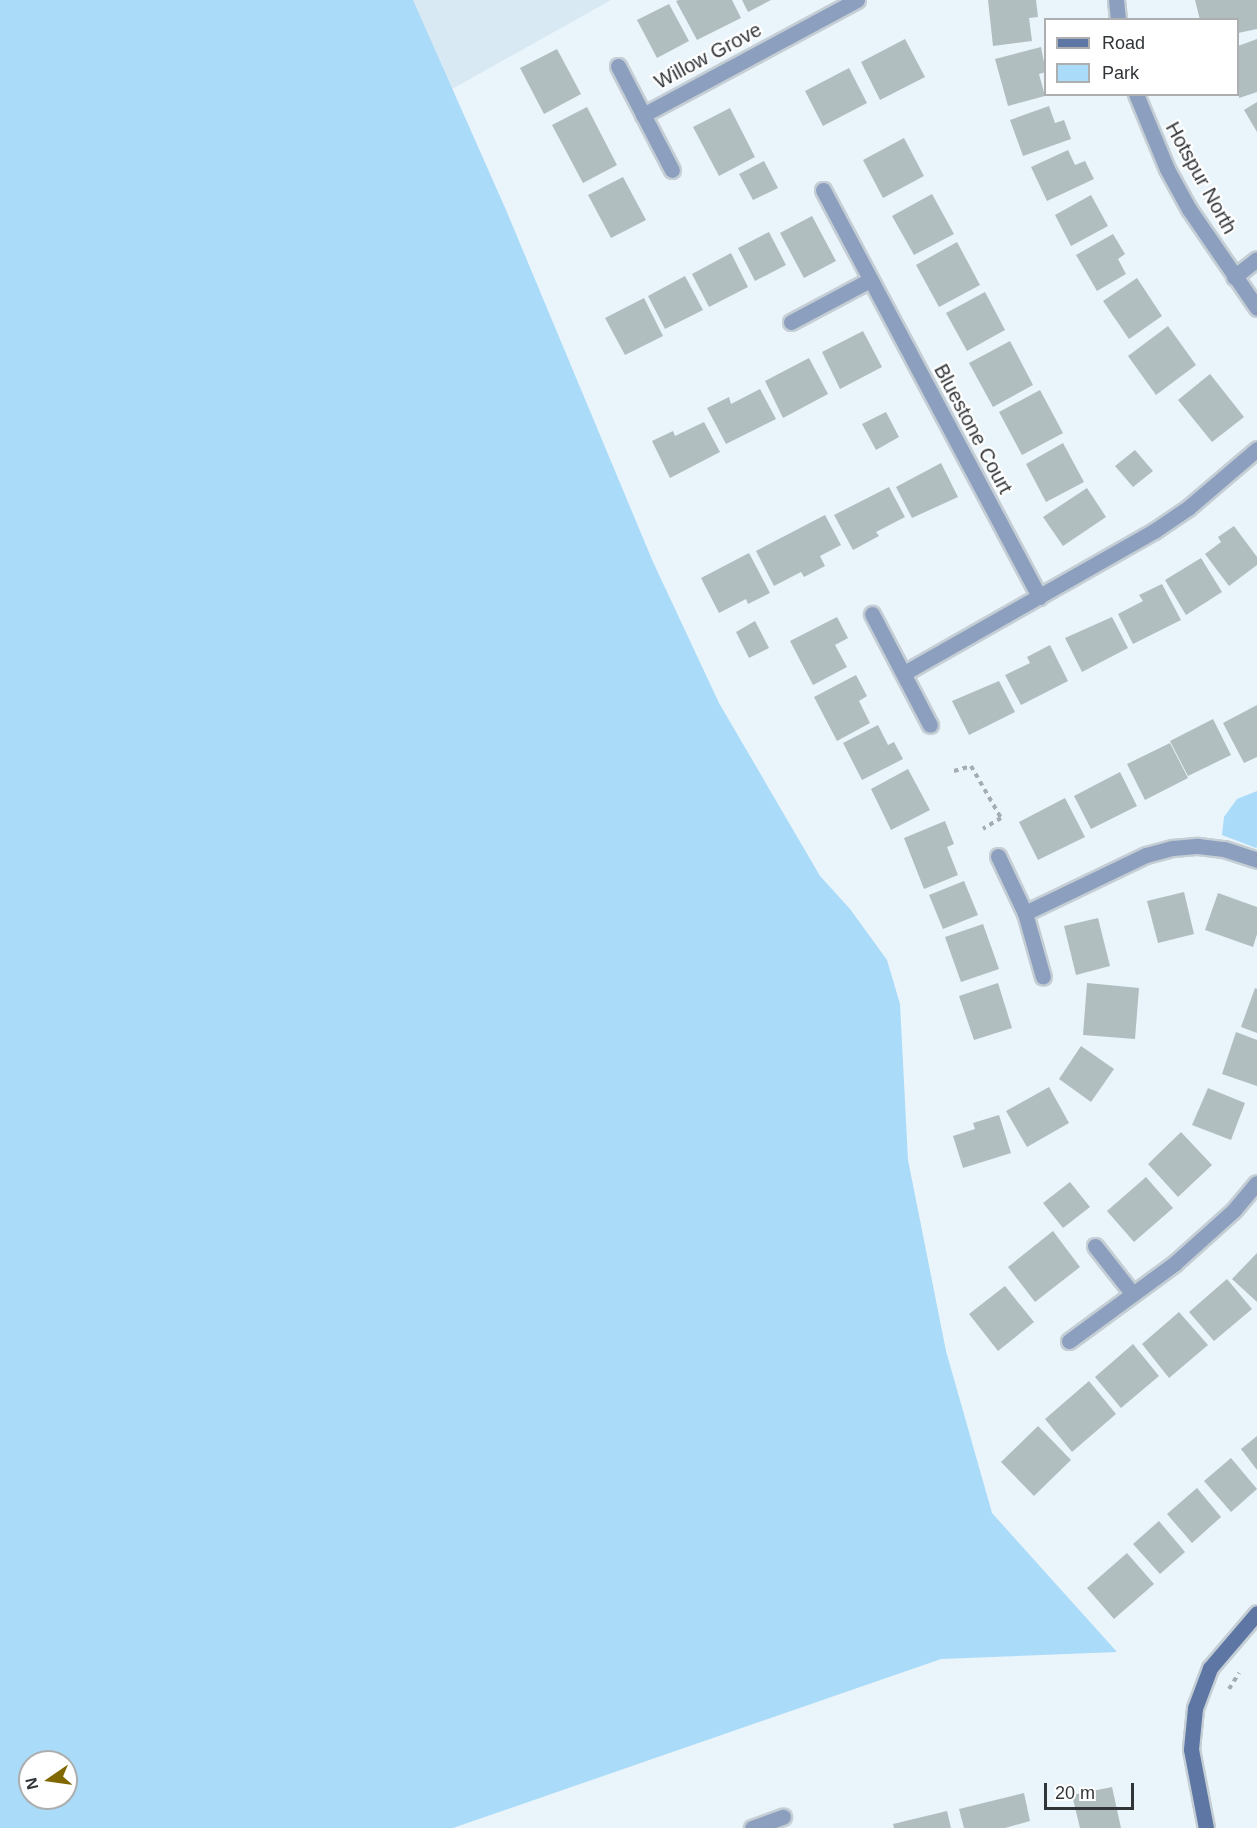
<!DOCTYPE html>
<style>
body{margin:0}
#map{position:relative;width:1257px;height:1828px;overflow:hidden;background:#e9f4fb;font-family:Arial,sans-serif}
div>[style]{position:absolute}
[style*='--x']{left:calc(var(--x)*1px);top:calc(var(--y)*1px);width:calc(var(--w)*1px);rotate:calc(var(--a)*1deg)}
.built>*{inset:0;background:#d8e9f4}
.green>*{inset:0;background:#aadbf8}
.building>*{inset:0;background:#b1bec0}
.path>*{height:4px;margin-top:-2px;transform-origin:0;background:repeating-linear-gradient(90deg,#a4acb2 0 4.5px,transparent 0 9px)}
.roads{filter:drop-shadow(2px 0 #c4ced4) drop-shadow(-2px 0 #c4ced4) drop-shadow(0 2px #c4ced4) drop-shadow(0 -2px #c4ced4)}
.street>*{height:15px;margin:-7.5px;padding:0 7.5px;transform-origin:7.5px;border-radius:7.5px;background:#8d9fbe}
.secondary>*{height:15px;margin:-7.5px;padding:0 7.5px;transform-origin:7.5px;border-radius:7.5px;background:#5d76a3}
span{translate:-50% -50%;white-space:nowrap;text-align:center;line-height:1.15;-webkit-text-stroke:4.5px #fff;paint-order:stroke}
.street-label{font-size:20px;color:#313538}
.legend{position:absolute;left:1044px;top:18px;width:195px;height:78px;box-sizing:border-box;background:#fff;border:2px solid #adaeaf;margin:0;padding:8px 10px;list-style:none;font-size:18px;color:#313538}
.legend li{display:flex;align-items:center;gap:12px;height:30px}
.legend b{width:30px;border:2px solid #adaeaf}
.north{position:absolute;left:18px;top:1750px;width:60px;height:60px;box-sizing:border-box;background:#fff;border:2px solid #adaeaf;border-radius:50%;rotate:257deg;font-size:16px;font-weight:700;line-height:24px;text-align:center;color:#313538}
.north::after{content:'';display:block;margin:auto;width:21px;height:27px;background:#806700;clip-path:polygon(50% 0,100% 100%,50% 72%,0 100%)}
.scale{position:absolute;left:1044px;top:1783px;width:90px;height:27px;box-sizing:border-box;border:3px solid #313538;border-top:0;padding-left:8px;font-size:18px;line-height:21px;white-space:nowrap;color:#313538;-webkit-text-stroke:4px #fff;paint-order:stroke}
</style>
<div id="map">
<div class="built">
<div style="clip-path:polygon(364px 0,611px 0,413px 111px)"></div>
</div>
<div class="green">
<div style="clip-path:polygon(evenodd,0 0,413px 0,506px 210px,653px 562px,719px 703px,820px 876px,850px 909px,887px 960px,900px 1004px,908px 1160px,946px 1351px,992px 1513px,1117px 1652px,941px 1659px,453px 1828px,0 1828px,0 0,30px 1762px,66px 1762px,66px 1798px,30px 1798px,30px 1762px)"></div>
<div style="clip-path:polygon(1257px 791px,1257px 847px,1256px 848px,1222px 835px,1224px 817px,1237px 799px)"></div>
</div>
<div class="building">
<div style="clip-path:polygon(679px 0,732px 0,741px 18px,697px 40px,676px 1px)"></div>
<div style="clip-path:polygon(742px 0,771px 0,748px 12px)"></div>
<div style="clip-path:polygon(988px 0,1036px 0,1038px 17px,1029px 18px,1032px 41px,993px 46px)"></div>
<div style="clip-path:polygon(1195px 0,1257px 0,1257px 29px,1238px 33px,1238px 20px,1200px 20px)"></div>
<div style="clip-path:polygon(669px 4px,689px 41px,657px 58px,637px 20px)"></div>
<div style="clip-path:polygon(905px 39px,925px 77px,880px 100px,861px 62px)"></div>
<div style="clip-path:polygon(1257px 39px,1257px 92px,1239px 98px,1238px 46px)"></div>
<div style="clip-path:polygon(1041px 47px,1046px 72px,1039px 74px,1045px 96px,1008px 106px,995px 59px)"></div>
<div style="clip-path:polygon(557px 49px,581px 94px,544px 114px,520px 68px)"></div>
<div style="clip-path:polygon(849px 68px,867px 103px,823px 126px,805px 91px)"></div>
<div style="clip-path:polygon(1257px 102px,1257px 132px,1244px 110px)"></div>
<div style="clip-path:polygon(1049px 106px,1055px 123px,1064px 120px,1071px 139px,1023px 156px,1010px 120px)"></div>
<div style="clip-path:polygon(587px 107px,617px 165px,583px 183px,552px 125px)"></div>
<div style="clip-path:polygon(730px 108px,755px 157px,719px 176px,693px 127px)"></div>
<div style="clip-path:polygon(904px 138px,924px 176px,883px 198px,863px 160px)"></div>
<div style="clip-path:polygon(1068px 150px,1075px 165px,1085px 161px,1094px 179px,1047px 201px,1031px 167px)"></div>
<div style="clip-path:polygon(764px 161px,778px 188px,753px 200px,739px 174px)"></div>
<div style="clip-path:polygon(623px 177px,646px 220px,611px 238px,588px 195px)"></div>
<div style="clip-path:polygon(932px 194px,954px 234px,914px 255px,892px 216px)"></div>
<div style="clip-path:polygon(1091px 195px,1108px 226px,1071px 246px,1055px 215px)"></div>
<div style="clip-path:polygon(812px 216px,836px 261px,804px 278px,780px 233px)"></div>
<div style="clip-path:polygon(769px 232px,786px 265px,755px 281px,738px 248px)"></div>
<div style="clip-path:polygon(1113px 234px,1125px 254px,1118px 259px,1126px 274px,1097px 291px,1076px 255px)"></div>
<div style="clip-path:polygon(957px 242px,980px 285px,939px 307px,916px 265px)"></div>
<div style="clip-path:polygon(731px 253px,748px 287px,709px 307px,692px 274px)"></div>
<div style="clip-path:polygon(685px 276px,703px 310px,665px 329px,648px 296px)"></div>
<div style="clip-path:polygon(1137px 278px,1162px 316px,1129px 339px,1103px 301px)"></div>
<div style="clip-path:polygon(985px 292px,1005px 330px,967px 351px,946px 313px)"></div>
<div style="clip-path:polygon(644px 298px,663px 336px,625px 355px,605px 318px)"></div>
<div style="clip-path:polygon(1168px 326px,1196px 365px,1156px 395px,1128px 356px)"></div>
<div style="clip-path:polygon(863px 331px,882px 367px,840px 389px,822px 352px)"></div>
<div style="clip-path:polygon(1010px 341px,1033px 385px,993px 407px,969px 363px)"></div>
<div style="clip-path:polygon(809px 358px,828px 394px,783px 418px,765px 381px)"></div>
<div style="clip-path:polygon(1210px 374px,1244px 417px,1212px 442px,1178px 400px)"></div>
<div style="clip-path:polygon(760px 389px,776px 419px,726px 444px,707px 408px,729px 397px,731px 404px)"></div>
<div style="clip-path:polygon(1040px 390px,1063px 433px,1022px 455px,999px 412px)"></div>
<div style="clip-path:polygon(886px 412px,899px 437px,876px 450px,862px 424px)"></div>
<div style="clip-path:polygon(704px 422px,720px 452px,670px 478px,652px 441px,673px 431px,675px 436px)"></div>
<div style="clip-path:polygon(1063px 443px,1084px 482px,1046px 502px,1026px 464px)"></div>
<div style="clip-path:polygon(1135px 450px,1153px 471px,1133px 487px,1115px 466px)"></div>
<div style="clip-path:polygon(941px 463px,958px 497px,912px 518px,896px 487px)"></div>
<div style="clip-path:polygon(889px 487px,905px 517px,876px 532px,879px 536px,853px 550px,834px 515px)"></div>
<div style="clip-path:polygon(1087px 488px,1106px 517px,1063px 546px,1043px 517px)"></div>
<div style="clip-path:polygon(825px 515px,841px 545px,820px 556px,825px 566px,804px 577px,801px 572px,774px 586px,756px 551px)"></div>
<div style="clip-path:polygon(1234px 526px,1257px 557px,1257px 565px,1229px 586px,1205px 554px,1221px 542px,1218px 537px)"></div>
<div style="clip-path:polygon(749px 553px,770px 593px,748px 604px,746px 599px,719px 613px,701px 578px)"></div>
<div style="clip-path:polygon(1201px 558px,1222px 592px,1186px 615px,1165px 580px)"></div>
<div style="clip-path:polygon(1162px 584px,1181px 620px,1133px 644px,1118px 614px,1143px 601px,1139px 595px)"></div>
<div style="clip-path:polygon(837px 617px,848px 638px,835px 645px,847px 667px,813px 685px,790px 641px)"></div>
<div style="clip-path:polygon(1112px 617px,1128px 648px,1082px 672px,1065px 638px)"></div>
<div style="clip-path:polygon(755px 621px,769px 648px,749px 658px,736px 632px)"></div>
<div style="clip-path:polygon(1050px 645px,1068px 681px,1021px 705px,1005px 675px,1030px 663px,1027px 657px)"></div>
<div style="clip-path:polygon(856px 675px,867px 696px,859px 701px,870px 723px,837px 741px,814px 697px)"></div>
<div style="clip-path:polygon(999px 681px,1015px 712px,969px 735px,952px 701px)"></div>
<div style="clip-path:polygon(1257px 705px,1257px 757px,1244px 763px,1223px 723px)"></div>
<div style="clip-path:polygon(1213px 719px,1231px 755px,1188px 776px,1170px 741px)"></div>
<div style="clip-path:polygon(878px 725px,888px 745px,894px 742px,903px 759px,862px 780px,843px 743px)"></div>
<div style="clip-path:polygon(1170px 743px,1188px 778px,1145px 800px,1127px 764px)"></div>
<div style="clip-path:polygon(908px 769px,930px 810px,891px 830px,871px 789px)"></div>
<div style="clip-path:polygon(1120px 772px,1137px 806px,1091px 829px,1074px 796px)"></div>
<div style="clip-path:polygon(1065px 798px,1085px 837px,1038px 860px,1019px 822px)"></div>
<div style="clip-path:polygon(945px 821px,954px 844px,947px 847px,958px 875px,924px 889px,904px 838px)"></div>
<div style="clip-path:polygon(964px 881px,978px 915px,943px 929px,929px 895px)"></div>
<div style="clip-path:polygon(1184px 892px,1194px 934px,1158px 943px,1147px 901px)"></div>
<div style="clip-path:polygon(1218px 893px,1257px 907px,1257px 934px,1253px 947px,1205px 930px)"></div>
<div style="clip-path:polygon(1098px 918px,1110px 966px,1076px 975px,1064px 926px)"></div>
<div style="clip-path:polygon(983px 924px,999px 969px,961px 982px,945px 937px)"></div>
<div style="clip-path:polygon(998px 983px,1012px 1028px,974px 1040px,959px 996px)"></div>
<div style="clip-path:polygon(1087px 983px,1139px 988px,1135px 1039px,1083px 1035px)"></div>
<div style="clip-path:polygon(1255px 988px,1257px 989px,1257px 1033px,1241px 1027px)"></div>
<div style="clip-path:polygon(1236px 1032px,1257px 1040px,1257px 1086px,1222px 1074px)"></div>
<div style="clip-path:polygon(1081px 1046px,1114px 1069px,1091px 1102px,1059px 1079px)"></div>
<div style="clip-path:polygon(1049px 1087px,1069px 1123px,1027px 1147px,1006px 1111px)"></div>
<div style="clip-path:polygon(1208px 1088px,1245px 1103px,1231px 1140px,1192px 1125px)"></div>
<div style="clip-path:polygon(999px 1115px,1011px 1153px,963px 1168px,953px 1136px,975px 1129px,973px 1123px)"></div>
<div style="clip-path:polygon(1181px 1132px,1212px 1165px,1178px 1197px,1148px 1164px)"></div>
<div style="clip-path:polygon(1146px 1177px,1173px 1208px,1134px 1242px,1107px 1211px)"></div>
<div style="clip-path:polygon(1070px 1182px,1090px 1207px,1063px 1228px,1043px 1203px)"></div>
<div style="clip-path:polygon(1053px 1231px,1080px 1267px,1035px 1302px,1008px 1267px)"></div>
<div style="clip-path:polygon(1257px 1253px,1257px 1302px,1232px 1279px)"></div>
<div style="clip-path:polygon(1227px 1279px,1252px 1309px,1214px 1341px,1189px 1312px)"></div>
<div style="clip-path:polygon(1005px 1286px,1034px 1322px,998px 1351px,969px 1314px)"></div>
<div style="clip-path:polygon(1179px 1312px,1208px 1345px,1169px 1378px,1142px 1344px)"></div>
<div style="clip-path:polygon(1133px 1344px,1159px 1376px,1121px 1408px,1095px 1377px)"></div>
<div style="clip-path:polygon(1089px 1381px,1116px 1414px,1072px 1452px,1045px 1419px)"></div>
<div style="clip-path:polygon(1038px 1426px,1071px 1460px,1034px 1496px,1001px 1462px)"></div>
<div style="clip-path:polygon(1257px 1436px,1257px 1470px,1241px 1449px)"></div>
<div style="clip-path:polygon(1231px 1458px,1257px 1489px,1231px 1512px,1204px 1481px)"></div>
<div style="clip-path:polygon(1197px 1488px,1221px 1517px,1192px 1543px,1167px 1514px)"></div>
<div style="clip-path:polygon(1159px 1521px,1185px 1552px,1160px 1574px,1133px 1544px)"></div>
<div style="clip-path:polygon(1127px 1553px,1154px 1584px,1114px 1619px,1087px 1588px)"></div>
<div style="clip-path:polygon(1112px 1787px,1121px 1828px,1080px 1828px,1072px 1795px)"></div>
<div style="clip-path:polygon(1024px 1793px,1030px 1821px,1005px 1828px,964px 1828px,959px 1809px)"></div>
<div style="clip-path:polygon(947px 1811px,951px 1828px,894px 1828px,893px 1824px)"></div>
</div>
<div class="path">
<div style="--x:954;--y:771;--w:18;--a:-16"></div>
<div style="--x:971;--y:766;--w:60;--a:60"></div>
<div style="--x:1001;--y:818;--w:21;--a:149"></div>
<div style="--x:1229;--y:1689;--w:19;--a:-58"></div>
</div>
<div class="roads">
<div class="street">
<div style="--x:1116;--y:0;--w:20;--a:84"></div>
<div style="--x:618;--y:66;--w:117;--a:62.6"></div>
<div style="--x:1136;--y:94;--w:81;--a:67.5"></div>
<div style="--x:1167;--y:169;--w:46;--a:61.2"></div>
<div style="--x:1189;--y:209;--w:120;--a:55.5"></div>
<div style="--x:643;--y:115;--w:243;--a:-28.3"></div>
<div style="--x:823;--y:190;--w:461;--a:62"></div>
<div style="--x:1234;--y:277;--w:29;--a:-38"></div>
<div style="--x:791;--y:322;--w:89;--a:-28"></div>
<div style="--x:872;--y:614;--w:125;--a:62.4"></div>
<div style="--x:904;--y:673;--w:288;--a:-29.6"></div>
<div style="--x:1154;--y:531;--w:41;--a:-34.1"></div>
<div style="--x:1188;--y:508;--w:91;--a:-40.5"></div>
<div style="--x:998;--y:856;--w:63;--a:64.7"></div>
<div style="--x:1025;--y:913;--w:66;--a:74.3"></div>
<div style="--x:1025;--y:913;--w:134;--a:-25.6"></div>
<div style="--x:1146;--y:855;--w:28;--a:-15"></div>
<div style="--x:1173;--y:848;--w:25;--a:-5"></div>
<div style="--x:1198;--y:846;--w:26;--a:7"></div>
<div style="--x:1224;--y:849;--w:35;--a:18"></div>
<div style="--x:1095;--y:1246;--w:60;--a:51.8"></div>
<div style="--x:1069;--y:1341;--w:132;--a:-36.3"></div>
<div style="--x:1175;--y:1263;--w:79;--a:-41.9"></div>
<div style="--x:1234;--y:1210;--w:35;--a:-50"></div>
<div style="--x:752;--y:1828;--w:33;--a:-20"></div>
</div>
<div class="secondary">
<div style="--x:1206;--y:1828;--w:80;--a:-100.8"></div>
<div style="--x:1191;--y:1749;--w:41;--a:-84.4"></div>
<div style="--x:1195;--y:1708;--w:43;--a:-69.4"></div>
<div style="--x:1210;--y:1668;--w:72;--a:-49.5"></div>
</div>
</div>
<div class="street-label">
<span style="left:708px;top:56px;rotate:-28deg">Willow Grove</span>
<span style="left:1201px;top:178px;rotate:61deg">Hotspur North</span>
<span style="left:973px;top:429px;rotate:62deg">Bluestone Court</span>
</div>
<ul class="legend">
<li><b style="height:8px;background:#5d76a3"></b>Road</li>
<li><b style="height:16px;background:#aadbf8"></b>Park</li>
</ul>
<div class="north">N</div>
<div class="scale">20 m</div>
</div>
